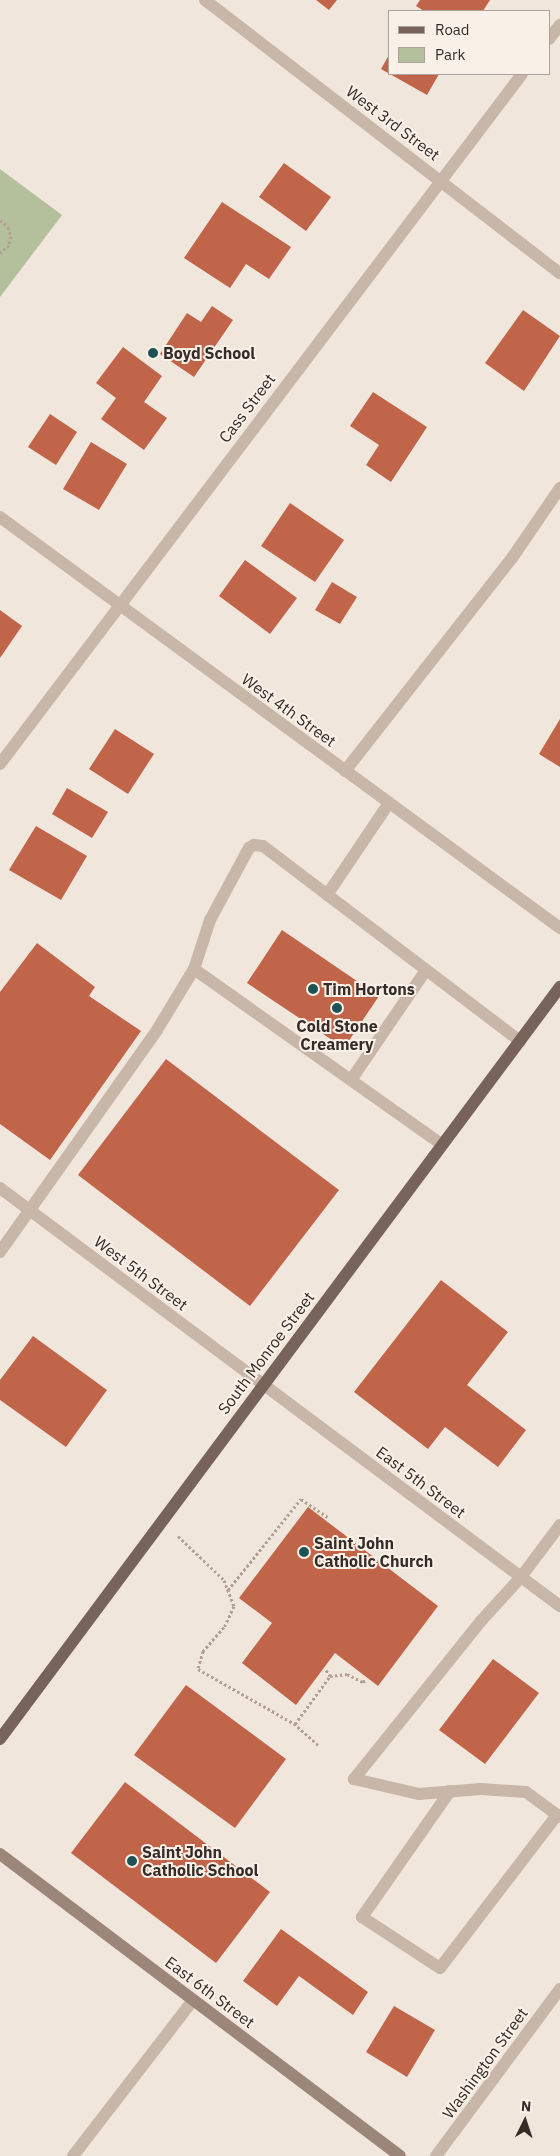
<!DOCTYPE html>
<style>
body{margin:0}
#map{position:relative;width:560px;height:2156px;overflow:hidden;background:#f1e6dc;font-family:"IBM Plex Sans",sans-serif}
div>[style]{position:absolute}
[style*='--x']{left:calc(var(--x)*1px);top:calc(var(--y)*1px);width:calc(var(--w)*1px);rotate:calc(var(--a)*1deg)}
.green>*{inset:0;background:#b4bf9c}
.building>*{inset:0;background:#c1654a}
.path>*{height:3px;margin-top:-1.5px;transform-origin:0;background:repeating-linear-gradient(90deg,#b4a092 0 2.5px,transparent 0 5px)}
.lane>*{height:12px;margin:-6px;padding:0 6px;transform-origin:6px;border-radius:6px;background:#c8b6a8}
.street>*{height:12px;margin:-6px;padding:0 6px;transform-origin:6px;border-radius:6px;background:#c8b6a8}
.secondary>*{height:12px;margin:-6px;padding:0 6px;transform-origin:6px;border-radius:6px;background:#9c8579}
.primary>*{height:12px;margin:-6px;padding:0 6px;transform-origin:6px;border-radius:6px;background:#77635a}
.dots>*{width:14px;height:14px;translate:-50% -50%;box-sizing:border-box;border:2px solid #f9f1e8;border-radius:50%}
span{translate:-50% -50%;white-space:nowrap;text-align:center;line-height:1.15;-webkit-text-stroke:4px #f9f1e8;paint-order:stroke}
.street-label{font-size:16px;color:#352c28}
.poi-label{font-size:16px;color:#352c28;font-weight:700}
.left{translate:0 -50%;text-align:left}
.legend{position:absolute;left:388px;top:10px;width:162px;height:65px;box-sizing:border-box;background:#f9f1e8;border:1px solid #aba29b;margin:0;padding:6px 9px;list-style:none;font-size:15px;color:#352c28}
.legend li{display:flex;align-items:center;gap:10px;height:25px}
.legend b{width:25px;border:1px solid #aba29b}
.north{position:absolute;left:500px;top:2096px;width:50px;height:50px;-webkit-text-stroke:4px #f9f1e8;paint-order:stroke;rotate:4deg;font-size:14px;font-weight:700;line-height:20px;text-align:center;color:#352c28}
.north::after{content:'';display:block;margin:auto;width:18px;height:22px;background:#352c28;clip-path:polygon(50% 0,100% 100%,50% 72%,0 100%)}
</style>
<div id="map">
<div class="green">
<div style="clip-path:polygon(0 169px,62px 215px,0 297px)"></div>
</div>
<div class="building">
<div style="clip-path:polygon(316px 0,337px 0,329px 10px)"></div>
<div style="clip-path:polygon(420px 0,490px 0,483px 11px,424px 11px,416px 6px)"></div>
<div style="clip-path:polygon(389px 55px,389px 74px,439px 74px,427px 95px,381px 69px)"></div>
<div style="clip-path:polygon(284px 163px,331px 197px,306px 231px,259px 197px)"></div>
<div style="clip-path:polygon(222px 202px,291px 247px,269px 279px,246px 264px,230px 288px,184px 258px)"></div>
<div style="clip-path:polygon(212px 306px,233px 320px,194px 377px,160px 354px,187px 313px,201px 322px)"></div>
<div style="clip-path:polygon(523px 310px,560px 336px,524px 391px,485px 363px)"></div>
<div style="clip-path:polygon(123px 347px,162px 376px,144px 402px,167px 418px,144px 450px,101px 419px,116px 398px,96px 383px)"></div>
<div style="clip-path:polygon(373px 392px,427px 427px,391px 482px,366px 465px,379px 445px,350px 426px)"></div>
<div style="clip-path:polygon(50px 414px,77px 432px,56px 465px,28px 447px)"></div>
<div style="clip-path:polygon(91px 442px,127px 464px,99px 510px,63px 489px)"></div>
<div style="clip-path:polygon(290px 503px,344px 540px,315px 582px,261px 546px)"></div>
<div style="clip-path:polygon(245px 560px,297px 598px,270px 634px,219px 596px)"></div>
<div style="clip-path:polygon(332px 582px,357px 597px,340px 624px,315px 610px)"></div>
<div style="clip-path:polygon(0 610px,22px 626px,0 658px)"></div>
<div style="clip-path:polygon(560px 719px,560px 767px,539px 754px)"></div>
<div style="clip-path:polygon(115px 729px,154px 754px,128px 794px,89px 769px)"></div>
<div style="clip-path:polygon(67px 788px,108px 812px,92px 838px,52px 814px)"></div>
<div style="clip-path:polygon(36px 826px,87px 856px,61px 900px,9px 870px)"></div>
<div style="clip-path:polygon(282px 930px,379px 996px,344px 1048px,247px 983px)"></div>
<div style="clip-path:polygon(37px 943px,95px 987px,89px 996px,141px 1031px,50px 1160px,0 1124px,0 992px)"></div>
<div style="clip-path:polygon(166px 1059px,339px 1190px,250px 1306px,78px 1175px)"></div>
<div style="clip-path:polygon(441px 1280px,508px 1332px,467px 1385px,526px 1430px,498px 1467px,445px 1427px,428px 1449px,354px 1392px)"></div>
<div style="clip-path:polygon(33px 1336px,107px 1390px,66px 1447px,0 1400px,0 1380px)"></div>
<div style="clip-path:polygon(308px 1507px,438px 1606px,378px 1686px,335px 1653px,296px 1705px,242px 1663px,272px 1623px,239px 1598px)"></div>
<div style="clip-path:polygon(493px 1659px,539px 1693px,485px 1764px,439px 1730px)"></div>
<div style="clip-path:polygon(186px 1685px,286px 1759px,235px 1828px,134px 1755px)"></div>
<div style="clip-path:polygon(125px 1782px,270px 1892px,216px 1963px,71px 1853px)"></div>
<div style="clip-path:polygon(281px 1929px,368px 1992px,353px 2015px,299px 1976px,277px 2006px,243px 1981px)"></div>
<div style="clip-path:polygon(394px 2006px,435px 2030px,407px 2077px,366px 2052px)"></div>
</div>
<div class="path">
<div style="--x:0;--y:220;--w:11;--a:41"></div>
<div style="--x:8;--y:227;--w:9;--a:72"></div>
<div style="--x:11;--y:236;--w:9;--a:103"></div>
<div style="--x:9;--y:245;--w:12;--a:138"></div>
<div style="--x:178;--y:1536;--w:64;--a:43.7"></div>
<div style="--x:224;--y:1580;--w:28;--a:69"></div>
<div style="--x:234;--y:1606;--w:23;--a:115"></div>
<div style="--x:224;--y:1627;--w:32;--a:131"></div>
<div style="--x:203;--y:1651;--w:19;--a:106"></div>
<div style="--x:198;--y:1669;--w:112;--a:29.6"></div>
<div style="--x:228;--y:1590;--w:117;--a:-51.3"></div>
<div style="--x:301;--y:1499;--w:32;--a:34"></div>
<div style="--x:326;--y:1670;--w:7;--a:56"></div>
<div style="--x:330;--y:1676;--w:17;--a:-7"></div>
<div style="--x:347;--y:1674;--w:18;--a:27"></div>
<div style="--x:363;--y:1682;--w:5;--a:-37"></div>
<div style="--x:318;--y:1745;--w:31;--a:-138"></div>
<div style="--x:295;--y:1724;--w:59;--a:-53.9"></div>
</div>
<div class="lane">
<div style="--x:345;--y:771;--w:271;--a:-51.9"></div>
<div style="--x:512;--y:558;--w:85;--a:-55.6"></div>
<div style="--x:327;--y:895;--w:111;--a:-56"></div>
<div style="--x:194;--y:969;--w:303;--a:35.3"></div>
<div style="--x:351;--y:1080;--w:133;--a:-55.7"></div>
<div style="--x:0;--y:1252;--w:272;--a:-54.7"></div>
<div style="--x:157;--y:1030;--w:71;--a:-58.8"></div>
<div style="--x:194;--y:969;--w:52;--a:-71.9"></div>
<div style="--x:210;--y:920;--w:82;--a:-61.6"></div>
<div style="--x:249;--y:848;--w:6;--a:-31"></div>
<div style="--x:254;--y:845;--w:9;--a:6"></div>
<div style="--x:263;--y:846;--w:323;--a:37.2"></div>
<div style="--x:560;--y:1525;--w:65;--a:126.9"></div>
<div style="--x:521;--y:1577;--w:59;--a:132.3"></div>
<div style="--x:481;--y:1621;--w:203;--a:128.8"></div>
<div style="--x:354;--y:1779;--w:67;--a:13"></div>
<div style="--x:419;--y:1794;--w:62;--a:-4.6"></div>
<div style="--x:481;--y:1789;--w:45;--a:3.8"></div>
<div style="--x:526;--y:1792;--w:42;--a:36.3"></div>
<div style="--x:450;--y:1791;--w:154;--a:124.9"></div>
<div style="--x:362;--y:1917;--w:93;--a:33.2"></div>
<div style="--x:440;--y:1968;--w:193;--a:-52.6"></div>
<div style="--x:73;--y:2156;--w:197;--a:-52.4"></div>
</div>
<div class="street">
<div style="--x:205;--y:0;--w:448;--a:37.6"></div>
<div style="--x:549;--y:39;--w:18;--a:-52"></div>
<div style="--x:0;--y:517;--w:695;--a:36.28"></div>
<div style="--x:0;--y:764;--w:865;--a:-52.89"></div>
<div style="--x:0;--y:1188;--w:699;--a:36.74"></div>
<div style="--x:436;--y:2156;--w:208;--a:-53.4"></div>
</div>
<div class="secondary">
<div style="--x:0;--y:1854;--w:501;--a:37.05"></div>
</div>
<div class="primary">
<div style="--x:0;--y:1739;--w:938;--a:-53.33"></div>
</div>
<div class="dots">
<div style="left:153px;top:353px;background:#1f5255"></div>
<div style="left:313px;top:989px;background:#1f5255"></div>
<div style="left:337px;top:1008px;background:#1f5255"></div>
<div style="left:304px;top:1552px;background:#1f5255"></div>
<div style="left:132px;top:1861px;background:#1f5255"></div>
</div>
<div class="street-label">
<span style="left:393px;top:123px;rotate:37deg">West 3rd Street</span>
<span style="left:247px;top:408px;rotate:-53deg">Cass Street</span>
<span style="left:289px;top:710px;rotate:36deg">West 4th Street</span>
<span style="left:141px;top:1273px;rotate:37deg">West 5th Street</span>
<span style="left:266px;top:1353px;rotate:-53deg">South Monroe Street</span>
<span style="left:421px;top:1482px;rotate:37deg">East 5th Street</span>
<span style="left:210px;top:1992px;rotate:37deg">East 6th Street</span>
<span style="left:485px;top:2063px;rotate:-54deg">Washington Street</span>
</div>
<div class="poi-label">
<span class="left" style="left:163px;top:353px">Boyd School</span>
<span class="left" style="left:323px;top:989px">Tim Hortons</span>
<span style="left:337px;top:1035px">Cold Stone<br>Creamery</span>
<span class="left" style="left:314px;top:1552px">Saint John<br>Catholic Church</span>
<span class="left" style="left:142px;top:1861px">Saint John<br>Catholic School</span>
</div>
<ul class="legend">
<li><b style="height:6px;background:#77635a"></b>Road</li>
<li><b style="height:14px;background:#b4bf9c"></b>Park</li>
</ul>
<div class="north">N</div>
</div>
